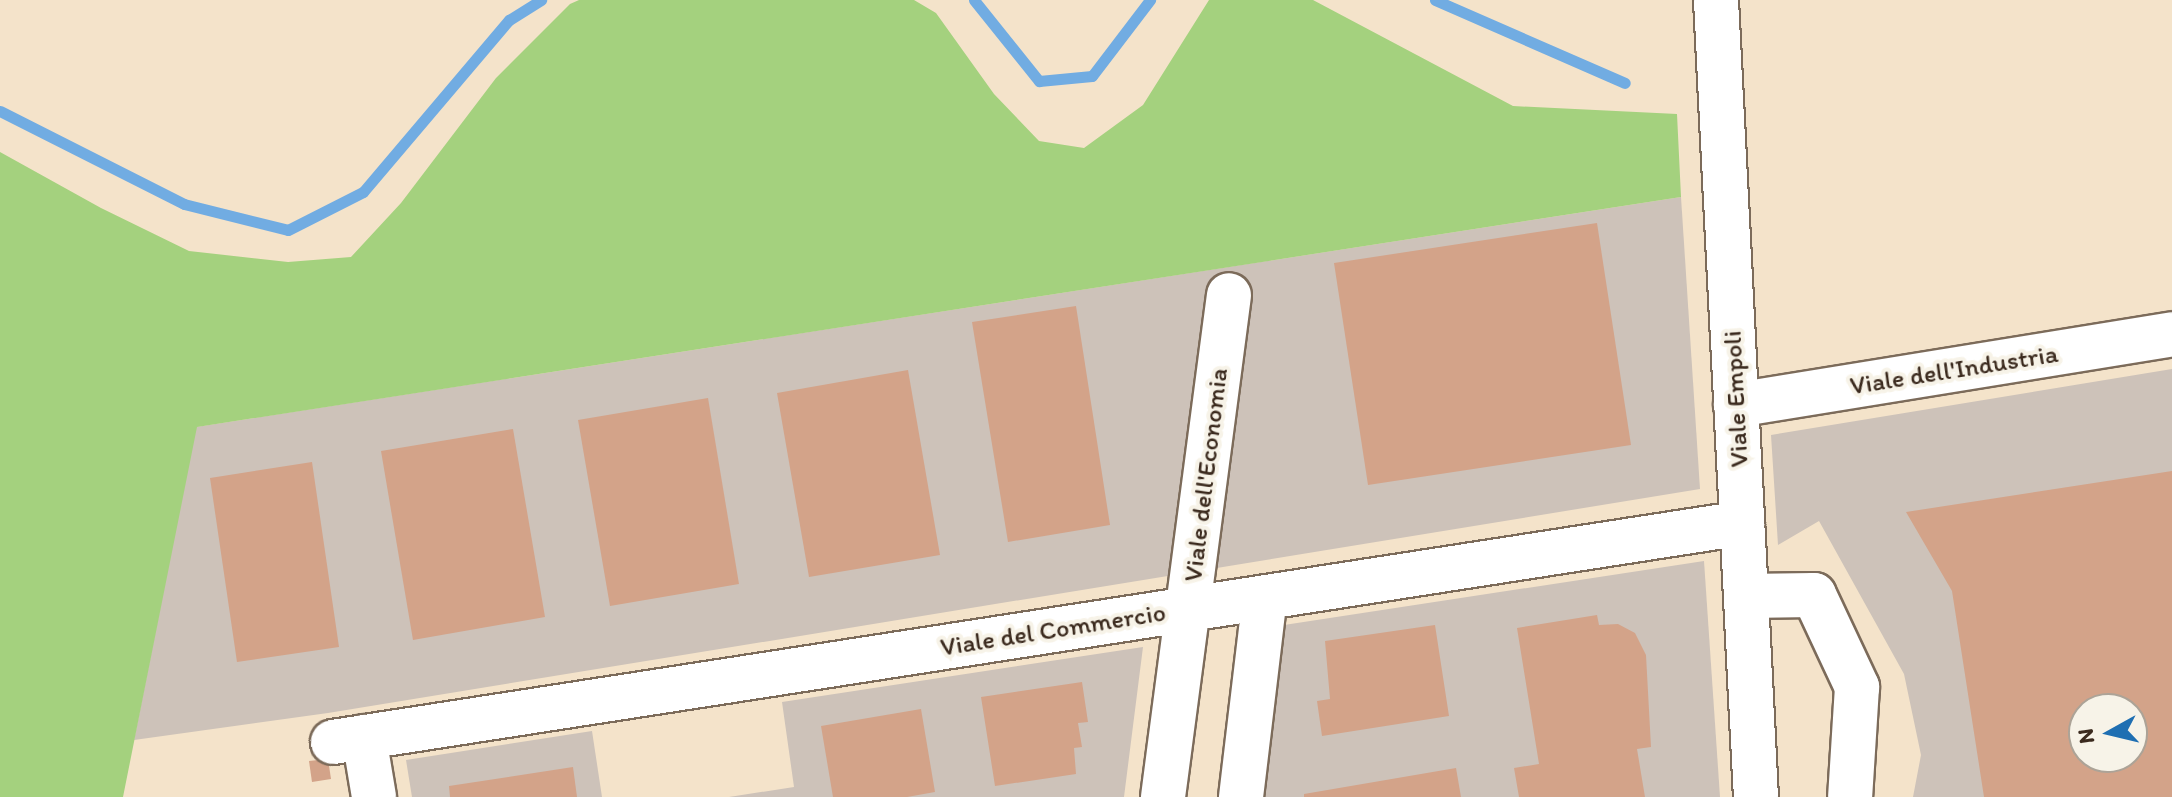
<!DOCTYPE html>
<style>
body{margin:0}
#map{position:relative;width:2172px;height:797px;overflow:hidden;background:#f4e3ca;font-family:Itim,sans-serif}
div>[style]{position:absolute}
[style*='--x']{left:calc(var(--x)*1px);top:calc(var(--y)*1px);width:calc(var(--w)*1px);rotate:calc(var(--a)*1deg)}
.industrial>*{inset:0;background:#cdc2b9}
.green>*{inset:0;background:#a4d17e}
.stream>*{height:11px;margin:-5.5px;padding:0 5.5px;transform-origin:5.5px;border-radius:5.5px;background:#71ace2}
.building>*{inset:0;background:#d3a389}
.roads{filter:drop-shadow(2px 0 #7c6b5a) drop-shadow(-2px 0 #7c6b5a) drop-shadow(0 2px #7c6b5a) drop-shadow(0 -2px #7c6b5a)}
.minor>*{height:44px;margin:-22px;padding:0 22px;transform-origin:22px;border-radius:22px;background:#fff}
span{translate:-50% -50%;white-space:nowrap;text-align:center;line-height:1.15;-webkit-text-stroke:8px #f7f3e8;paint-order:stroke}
.street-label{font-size:26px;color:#3b2a1e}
.north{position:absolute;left:2068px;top:693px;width:80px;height:80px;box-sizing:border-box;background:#f7f3e8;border:2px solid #aca397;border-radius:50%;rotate:262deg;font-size:22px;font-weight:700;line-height:32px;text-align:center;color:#3b2a1e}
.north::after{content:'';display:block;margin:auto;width:28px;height:36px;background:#1f6fb2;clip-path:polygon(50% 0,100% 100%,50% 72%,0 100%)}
</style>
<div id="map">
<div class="industrial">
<div style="clip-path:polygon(1681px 197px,1700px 489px,328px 713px,134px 740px,196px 427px)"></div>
<div style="clip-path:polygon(evenodd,2172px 369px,2172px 797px,1913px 797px,1921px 755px,1904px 674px,1819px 521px,1778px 545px,1771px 435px,2172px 369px,2084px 709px,2132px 709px,2132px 757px,2084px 757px,2084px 709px)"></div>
<div style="clip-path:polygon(1704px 561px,1720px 797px,1263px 797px,1284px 625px)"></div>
<div style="clip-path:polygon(1143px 647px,1124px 797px,729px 797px,794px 787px,782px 702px)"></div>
<div style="clip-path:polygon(592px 731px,602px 797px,412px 797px,406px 760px)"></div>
</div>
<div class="green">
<div style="clip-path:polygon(579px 0,914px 0,936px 13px,994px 94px,1039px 141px,1084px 148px,1143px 105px,1209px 0,1313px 0,1513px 106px,1677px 114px,1681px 197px,197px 427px,123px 797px,0 797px,0 152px,101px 208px,189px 251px,288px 262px,351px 257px,401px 203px,496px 78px,570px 4px)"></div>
</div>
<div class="stream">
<div style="--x:974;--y:0;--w:104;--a:51.3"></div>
<div style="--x:1039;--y:81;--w:53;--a:-5.4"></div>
<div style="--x:1092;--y:76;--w:96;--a:-52.7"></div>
<div style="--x:1435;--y:0;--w:207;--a:23.6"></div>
<div style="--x:0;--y:111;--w:206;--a:26.8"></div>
<div style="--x:184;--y:204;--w:107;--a:14"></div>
<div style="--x:288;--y:230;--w:84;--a:-26.9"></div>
<div style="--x:363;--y:192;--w:226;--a:-49.7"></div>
<div style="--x:509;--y:20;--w:38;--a:-32"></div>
</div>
<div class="building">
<div style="clip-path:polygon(1597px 223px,1631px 445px,1368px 485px,1334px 263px)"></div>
<div style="clip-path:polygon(1076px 306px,1110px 525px,1008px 542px,972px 322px)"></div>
<div style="clip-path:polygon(908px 370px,940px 555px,809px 577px,777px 393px)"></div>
<div style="clip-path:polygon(708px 398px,739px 584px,610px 606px,578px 420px)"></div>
<div style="clip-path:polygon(513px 429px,545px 617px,413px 640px,381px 451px)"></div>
<div style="clip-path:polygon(312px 462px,339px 647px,237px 662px,210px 478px)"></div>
<div style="clip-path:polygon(evenodd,2172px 471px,2172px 797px,1984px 797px,1952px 591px,1906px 512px,2172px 471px,2084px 709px,2132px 709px,2132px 757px,2084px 757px,2084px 709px)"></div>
<div style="clip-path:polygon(1597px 615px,1599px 625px,1618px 624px,1635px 633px,1646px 655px,1651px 747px,1637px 749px,1645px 797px,1519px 797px,1514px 768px,1539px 764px,1517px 628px)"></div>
<div style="clip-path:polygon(1435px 625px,1449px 716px,1322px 736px,1317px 701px,1330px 699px,1325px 641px)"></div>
<div style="clip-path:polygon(1082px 682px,1088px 722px,1078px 723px,1082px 747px,1074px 748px,1076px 774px,995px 786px,981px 697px)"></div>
<div style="clip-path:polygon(921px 709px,935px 792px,907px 797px,833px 797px,821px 726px)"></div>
<div style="clip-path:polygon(328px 759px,331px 779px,312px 782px,309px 761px)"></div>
<div style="clip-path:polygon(573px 767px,577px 797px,450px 797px,449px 786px)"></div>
<div style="clip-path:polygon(1456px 768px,1461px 797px,1304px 797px,1304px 794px)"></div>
</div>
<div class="roads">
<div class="minor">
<div style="--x:1716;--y:0;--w:798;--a:87.13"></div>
<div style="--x:1736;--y:405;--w:442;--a:-9.2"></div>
<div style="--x:1746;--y:596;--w:68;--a:-0.8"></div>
<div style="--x:1814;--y:595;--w:102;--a:64.9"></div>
<div style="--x:1857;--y:687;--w:110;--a:93.6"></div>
<div style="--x:364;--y:737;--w:61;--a:80.5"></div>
<div style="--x:333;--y:742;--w:1426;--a:-8.83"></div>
<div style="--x:1163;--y:797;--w:506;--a:-82.51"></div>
<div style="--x:1241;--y:797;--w:201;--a:-83.2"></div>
</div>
</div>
<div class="street-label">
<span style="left:1954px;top:370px;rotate:-9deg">Viale dell'Industria</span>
<span style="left:1736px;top:399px;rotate:-93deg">Viale Empoli</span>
<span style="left:1206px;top:475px;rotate:-83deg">Viale dell'Economia</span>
<span style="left:1053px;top:630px;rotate:-9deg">Viale del Commercio</span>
</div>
<div class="north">N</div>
</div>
